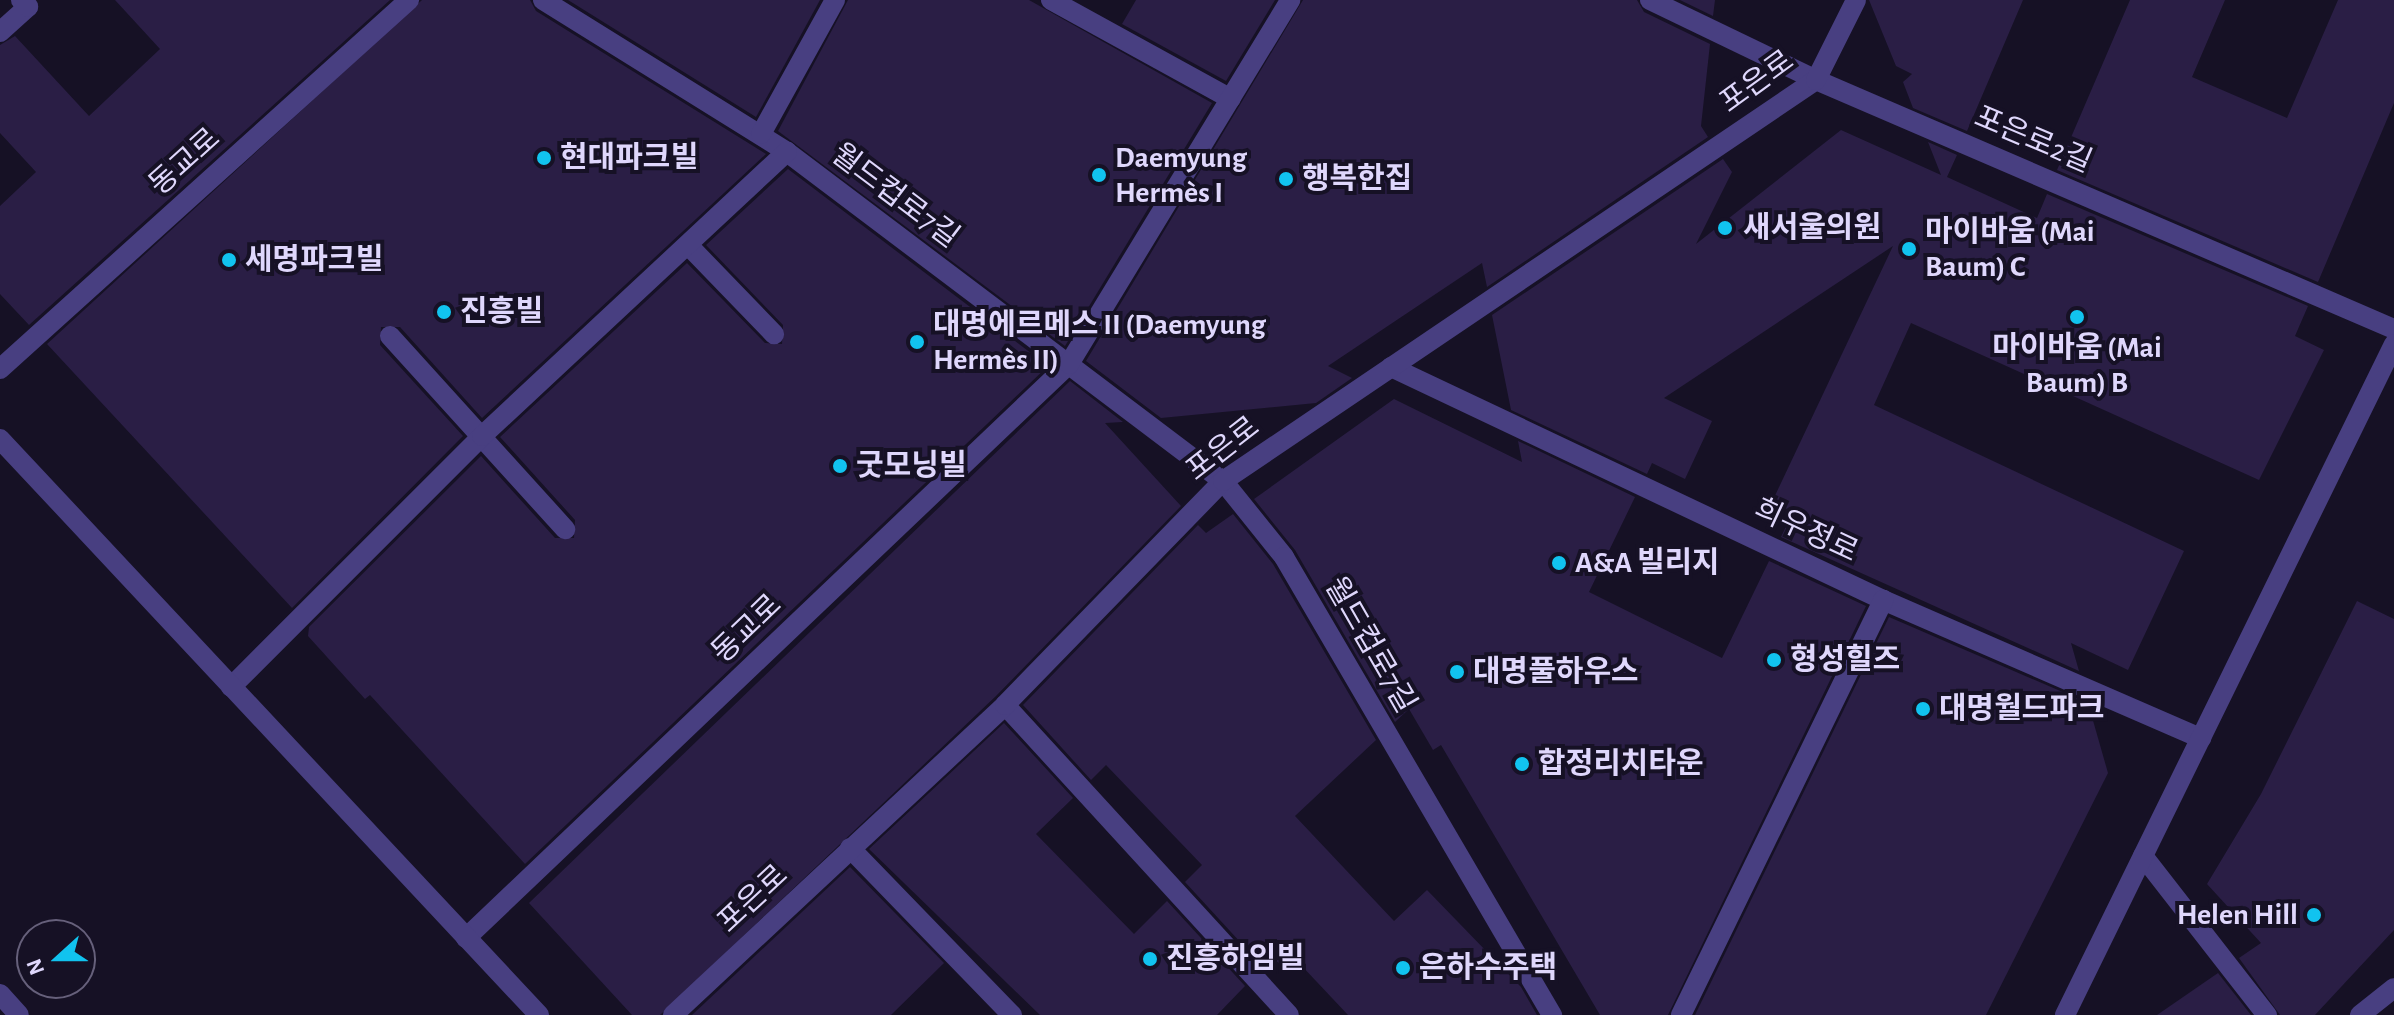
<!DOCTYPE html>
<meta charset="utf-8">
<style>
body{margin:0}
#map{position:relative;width:2394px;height:1015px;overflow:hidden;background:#161125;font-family:"Alegreya Sans","Noto Sans KR",sans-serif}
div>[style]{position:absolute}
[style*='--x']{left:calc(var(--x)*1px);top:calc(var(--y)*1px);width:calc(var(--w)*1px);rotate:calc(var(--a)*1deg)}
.building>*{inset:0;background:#2a1e45}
.service>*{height:20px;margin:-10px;padding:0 10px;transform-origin:10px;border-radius:10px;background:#483f81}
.minor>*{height:20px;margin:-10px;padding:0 10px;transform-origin:10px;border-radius:10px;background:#483f81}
.tertiary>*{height:20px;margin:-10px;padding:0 10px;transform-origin:10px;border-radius:10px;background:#483f81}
.dots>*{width:22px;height:22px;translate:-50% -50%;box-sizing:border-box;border:4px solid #161125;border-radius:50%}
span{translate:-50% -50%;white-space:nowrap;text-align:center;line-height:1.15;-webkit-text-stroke:8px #161125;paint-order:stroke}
.street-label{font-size:30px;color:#dfd7fc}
.poi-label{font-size:30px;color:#dfd7fc;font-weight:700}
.left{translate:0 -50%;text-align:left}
.right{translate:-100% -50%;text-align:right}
.north{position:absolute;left:16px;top:919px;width:80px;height:80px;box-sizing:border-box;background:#161125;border:2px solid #66607b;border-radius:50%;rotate:249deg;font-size:22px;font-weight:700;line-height:32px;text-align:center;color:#dfd7fc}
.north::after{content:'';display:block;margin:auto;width:28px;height:36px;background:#11c3ef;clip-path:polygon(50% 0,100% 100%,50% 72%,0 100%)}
</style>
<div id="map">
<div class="building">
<div style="clip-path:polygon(115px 0,390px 0,29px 325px,0 294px,0 206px,36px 172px,0 133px,0 45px,15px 36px,89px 116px,160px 49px)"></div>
<div style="clip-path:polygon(422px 0,530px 0,536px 11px,766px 154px,482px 418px,400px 327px,381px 327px,380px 345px,463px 436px,292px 608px,47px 344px)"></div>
<div style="clip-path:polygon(568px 0,820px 0,756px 117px)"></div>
<div style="clip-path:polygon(848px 0,1029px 0,1212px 103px,1065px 346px,778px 131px)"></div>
<div style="clip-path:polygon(1136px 0,1275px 0,1226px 81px,1122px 24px)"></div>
<div style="clip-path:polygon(1303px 0,1637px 0,1644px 12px,1710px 44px,1701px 126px,1708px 137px,1487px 287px,1482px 263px,1328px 366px,1352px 378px,1316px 403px,1161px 418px,1086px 361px)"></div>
<div style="clip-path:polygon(1680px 0,1715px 0,1713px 16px)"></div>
<div style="clip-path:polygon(1869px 0,2023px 0,1967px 131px,1913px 108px,1903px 82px,1912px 74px,1896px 66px)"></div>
<div style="clip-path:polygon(2130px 0,2225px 0,2192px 77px,2287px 118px,2338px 0,2394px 0,2394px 103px,2318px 282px,2057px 170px)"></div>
<div style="clip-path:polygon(1841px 130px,1941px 175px,1928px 142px,1957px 155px,1947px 177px,2037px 218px,2047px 194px,2308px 306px,2295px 336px,2324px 350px,2259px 480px,1911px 323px,1874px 405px,2184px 551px,2128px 670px,2071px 643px,2079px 671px,1781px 537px,1793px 512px,1772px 502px,1893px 246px,1664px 398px,1712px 421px,1685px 479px,1652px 463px,1647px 474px,1511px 410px,1492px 315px,1723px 159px,1732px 172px,1696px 244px)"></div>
<div style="clip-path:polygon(788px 169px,1048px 366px,525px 864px,370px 695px,365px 699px,308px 636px,309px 627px,481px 456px,555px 538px,574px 538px,575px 520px,500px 437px,687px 263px,765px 343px,782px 344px,783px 325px,706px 245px)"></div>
<div style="clip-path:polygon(1070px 381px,1123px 422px,1105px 423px,1181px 506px,996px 696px,660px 1015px,632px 1015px,529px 903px)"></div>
<div style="clip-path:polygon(1394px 399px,1522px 462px,1518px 441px,1635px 497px,1589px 592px,1722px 658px,1769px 561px,1866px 606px,1668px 1015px,1600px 1015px,1441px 745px,1433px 750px,1409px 709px,1395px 722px,1295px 550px,1254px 499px)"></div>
<div style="clip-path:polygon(1233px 514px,1273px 564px,1376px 740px,1295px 816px,1394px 921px,1427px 890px,1521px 987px,1537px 1015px,1348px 1015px,1300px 964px,1289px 974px,1274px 958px,1264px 968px,1185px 882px,1202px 865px,1106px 765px,1091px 780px,1023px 705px,1198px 525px,1206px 533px)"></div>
<div style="clip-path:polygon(2357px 601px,2394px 619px,2394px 930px,2315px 1015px,2280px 1015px,2239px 958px,2261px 943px,2207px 884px,2261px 794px)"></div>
<div style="clip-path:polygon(1889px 617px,2088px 703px,2108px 773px,1986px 1015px,1695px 1015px)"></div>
<div style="clip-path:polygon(1004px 723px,1073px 798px,1036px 834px,1134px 934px,1167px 901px,1245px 986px,1217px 1015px,1040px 1015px,869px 849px)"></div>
<div style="clip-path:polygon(850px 867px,944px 963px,891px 1015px,692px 1015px)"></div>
<div style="clip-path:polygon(2218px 973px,2251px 1015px,2157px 1015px)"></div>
</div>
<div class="service">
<div style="--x:543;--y:0;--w:287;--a:31.9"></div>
<div style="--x:787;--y:152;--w:546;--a:37.04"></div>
<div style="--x:1223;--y:481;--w:97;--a:51.2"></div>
<div style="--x:1284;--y:557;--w:531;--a:59.67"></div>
<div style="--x:1051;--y:0;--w:205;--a:28.8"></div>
<div style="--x:1650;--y:0;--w:184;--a:25.7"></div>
<div style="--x:1816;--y:80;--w:629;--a:23.31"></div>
<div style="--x:0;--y:32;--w:38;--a:-42"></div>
<div style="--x:28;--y:7;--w:10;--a:-135"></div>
<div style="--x:761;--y:134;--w:153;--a:-61.1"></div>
<div style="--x:688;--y:245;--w:124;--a:46"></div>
<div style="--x:390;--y:336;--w:261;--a:47.8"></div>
<div style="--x:1391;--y:367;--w:544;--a:25.34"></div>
<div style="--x:1883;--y:600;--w:347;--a:23.5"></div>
<div style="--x:0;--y:369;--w:551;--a:-42.06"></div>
<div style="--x:231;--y:687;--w:355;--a:-45"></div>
<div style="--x:482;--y:436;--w:417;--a:-43"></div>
<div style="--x:1005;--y:705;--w:420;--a:47.5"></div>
<div style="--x:850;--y:848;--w:233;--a:45.9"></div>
<div style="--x:2143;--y:856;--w:202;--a:52.1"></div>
<div style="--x:466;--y:938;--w:833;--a:-43.59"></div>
<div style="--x:1069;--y:364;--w:426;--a:-58.7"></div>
<div style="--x:0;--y:994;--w:28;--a:48"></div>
<div style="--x:1681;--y:1015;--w:462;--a:-64"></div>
<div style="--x:2360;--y:1015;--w:43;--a:-38.5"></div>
</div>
<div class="minor">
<div style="--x:673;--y:1015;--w:454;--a:-43"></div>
<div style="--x:1005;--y:705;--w:313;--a:-45.8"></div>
<div style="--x:1223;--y:481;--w:716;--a:-34.07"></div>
<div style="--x:1816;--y:80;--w:89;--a:-63.4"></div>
</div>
<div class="tertiary">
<div style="--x:0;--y:439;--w:789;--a:46.9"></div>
<div style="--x:2065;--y:1015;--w:747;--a:-63.88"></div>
</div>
<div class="dots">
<div style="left:544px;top:158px;background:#11c3ef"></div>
<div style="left:1099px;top:175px;background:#11c3ef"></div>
<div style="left:1286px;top:179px;background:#11c3ef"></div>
<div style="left:1725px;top:228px;background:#11c3ef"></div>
<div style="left:1909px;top:249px;background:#11c3ef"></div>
<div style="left:229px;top:260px;background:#11c3ef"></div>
<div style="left:444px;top:312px;background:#11c3ef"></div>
<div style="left:2077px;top:317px;background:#11c3ef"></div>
<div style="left:917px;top:342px;background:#11c3ef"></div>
<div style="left:840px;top:466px;background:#11c3ef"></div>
<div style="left:1559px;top:563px;background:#11c3ef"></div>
<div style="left:1774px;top:660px;background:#11c3ef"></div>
<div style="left:1457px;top:672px;background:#11c3ef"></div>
<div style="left:1923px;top:709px;background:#11c3ef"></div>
<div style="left:1522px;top:764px;background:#11c3ef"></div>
<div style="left:2314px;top:915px;background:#11c3ef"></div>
<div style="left:1150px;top:959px;background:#11c3ef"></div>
<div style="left:1403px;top:968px;background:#11c3ef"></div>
</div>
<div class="street-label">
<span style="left:1757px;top:82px;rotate:-36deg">포은로</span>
<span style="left:2033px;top:140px;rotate:23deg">포은로2길</span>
<span style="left:185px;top:162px;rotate:-42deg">동교로</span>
<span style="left:895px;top:196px;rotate:37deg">월드컵로7길</span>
<span style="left:1223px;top:449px;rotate:-38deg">포은로</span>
<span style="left:1806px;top:531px;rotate:25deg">희우정로</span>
<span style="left:747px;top:629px;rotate:-44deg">동교로</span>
<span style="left:1370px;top:645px;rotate:60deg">월드컵로7길</span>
<span style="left:753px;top:899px;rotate:-43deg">포은로</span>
</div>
<div class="poi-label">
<span class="left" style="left:560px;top:158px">현대파크빌</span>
<span class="left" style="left:1115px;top:175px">Daemyung<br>Hermès I</span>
<span class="left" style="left:1302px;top:179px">행복한집</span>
<span class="left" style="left:1743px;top:228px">새서울의원</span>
<span class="left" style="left:1925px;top:249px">마이바움 (Mai<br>Baum) C</span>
<span class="left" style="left:245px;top:260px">세명파크빌</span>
<span class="left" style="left:460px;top:312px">진흥빌</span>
<span class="left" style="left:933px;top:342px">대명에르메스 II (Daemyung<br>Hermès II)</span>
<span style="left:2077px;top:365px">마이바움 (Mai<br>Baum) B</span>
<span class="left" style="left:856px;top:466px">굿모닝빌</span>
<span class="left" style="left:1575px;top:563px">A&amp;A 빌리지</span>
<span class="left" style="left:1790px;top:660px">형성힐즈</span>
<span class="left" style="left:1473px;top:672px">대명풀하우스</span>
<span class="left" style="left:1939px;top:709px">대명월드파크</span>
<span class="left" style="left:1538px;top:764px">합정리치타운</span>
<span class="right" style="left:2298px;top:915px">Helen Hill</span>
<span class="left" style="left:1166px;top:959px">진흥하임빌</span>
<span class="left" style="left:1419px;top:968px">은하수주택</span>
</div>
<div class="north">N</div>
</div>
